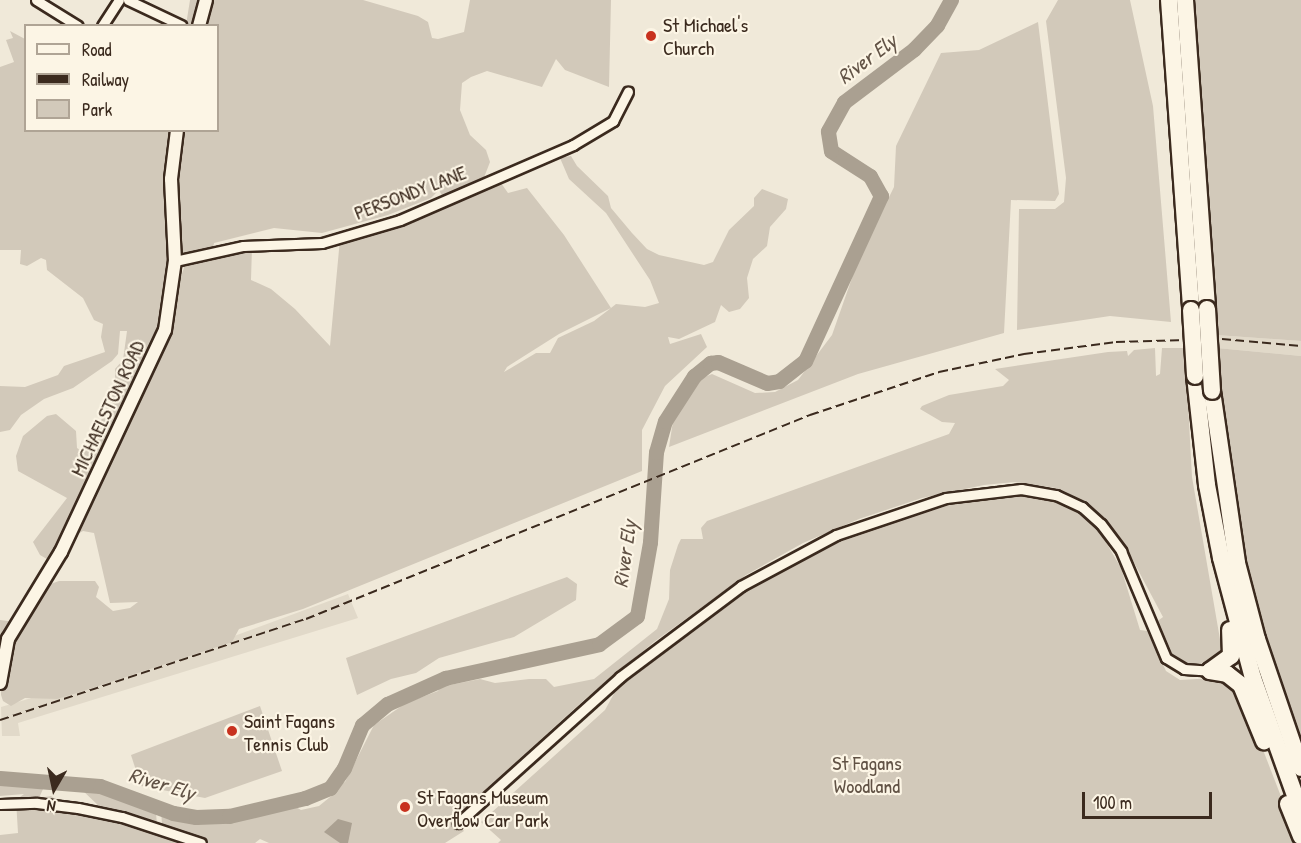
<!DOCTYPE html>
<style>
body{margin:0}
#map{position:relative;width:1301px;height:843px;overflow:hidden;background:#f0e9d9;font-family:"Patrick Hand",sans-serif}
div>[style]{position:absolute}
[style*='--x']{left:calc(var(--x)*1px);top:calc(var(--y)*1px);width:calc(var(--w)*1px);rotate:calc(var(--a)*1deg)}
.built>*{inset:0;background:#e1d9c9}
.green>*{inset:0;background:#d2c9ba}
.water>*{inset:0;background:#aaa091}
.river>*{height:15px;margin:-7.5px;padding:0 7.5px;transform-origin:7.5px;border-radius:7.5px;background:#aaa091}
.roads{filter:drop-shadow(2px 0 #3b2a1e) drop-shadow(-2px 0 #3b2a1e) drop-shadow(0 2px #3b2a1e) drop-shadow(0 -2px #3b2a1e)}
.street>*{height:9px;margin:-4.5px;padding:0 4.5px;transform-origin:4.5px;border-radius:4.5px;background:#fcf5e5}
.secondary>*{height:12px;margin:-6px;padding:0 6px;transform-origin:6px;border-radius:6px;background:#fcf5e5}
.highway>*{height:16px;margin:-8px;padding:0 8px;transform-origin:8px;border-radius:8px;background:#fcf5e5}
.rail>*{height:2px;margin-top:-1px;transform-origin:0;background:repeating-linear-gradient(90deg,#3b2a1e 0 9px,transparent 0 13.5px)}
.bridges{filter:drop-shadow(2px 0 #3b2a1e) drop-shadow(-2px 0 #3b2a1e) drop-shadow(0 2px #3b2a1e) drop-shadow(0 -2px #3b2a1e)}
.highway-bridge>*{height:16px;margin:-8px;padding:0 8px;transform-origin:8px;border-radius:8px;background:#fcf5e5}
.dots>*{width:16px;height:16px;translate:-50% -50%;box-sizing:border-box;border:3px solid #fcf5e5;border-radius:50%}
span{translate:-50% -50%;white-space:nowrap;text-align:center;line-height:1.15;-webkit-text-stroke:4.5px #fcf5e5;paint-order:stroke}
.poi-label{font-size:20px;color:#3b2a1e}
.left{translate:0 -50%;text-align:left}
.street-label{font-size:20px;color:#3b2a1e}
.park-label{font-size:20px;color:#615245}
.water-label{font-size:21px;color:#625346;font-style:italic}
.legend{position:absolute;left:24px;top:24px;width:195px;height:108px;box-sizing:border-box;background:#fcf5e5;border:2px solid #afa495;margin:0;padding:8px 10px;list-style:none;font-size:18px;color:#3b2a1e}
.legend li{display:flex;align-items:center;gap:12px;height:30px}
.legend b{width:30px;border:2px solid #afa495}
.north{position:absolute;left:24px;top:759px;width:60px;height:60px;-webkit-text-stroke:4px #fcf5e5;paint-order:stroke;rotate:189deg;font-size:16px;font-weight:700;line-height:24px;text-align:center;color:#3b2a1e}
.north::after{content:'';display:block;margin:auto;width:21px;height:27px;background:#3b2a1e;clip-path:polygon(50% 0,100% 100%,50% 72%,0 100%)}
.scale{position:absolute;left:1082px;top:792px;width:130px;height:27px;box-sizing:border-box;border:3px solid #3b2a1e;border-top:0;padding-left:8px;font-size:18px;line-height:21px;white-space:nowrap;color:#3b2a1e;-webkit-text-stroke:4px #fcf5e5;paint-order:stroke}
</style>
<div id="map">
<div class="built">
<div style="clip-path:polygon(1216px 335px,1301px 341px,1301px 356px,1217px 348px)"></div>
<div style="clip-path:polygon(348px 594px,358px 618px,18px 723px,20px 736px,2px 736px,1px 707px,207px 646px)"></div>
</div>
<div class="green">
<div style="clip-path:polygon(evenodd,190px 0,363px 0,418px 16px,428px 22px,432px 38px,438px 39px,464px 32px,470px 0,611px 0,609px 87px,565px 70px,556px 59px,542px 87px,487px 71px,471px 77px,462px 83px,460px 110px,470px 135px,486px 150px,490px 162px,478px 193px,501px 183px,508px 193px,527px 188px,564px 235px,611px 308px,616px 304px,645px 307px,659px 303px,650px 280px,606px 213px,569px 179px,560px 158px,571px 156px,577px 166px,608px 196px,611px 208px,632px 233px,647px 249px,659px 255px,704px 265px,713px 262px,729px 230px,754px 206px,754px 198px,762px 189px,788px 199px,786px 209px,770px 227px,767px 246px,753px 259px,747px 278px,749px 298px,740px 309px,729px 312px,721px 305px,715px 322px,679px 339px,668px 337px,670px 344px,701px 334px,707px 347px,665px 386px,642px 430px,642px 471px,303px 609px,239px 629px,232px 642px,77px 693px,57px 699px,25px 698px,11px 706px,3px 701px,1px 695px,0 620px,15px 622px,45px 586px,59px 581px,95px 581px,99px 587px,96px 597px,113px 611px,130px 608px,138px 602px,110px 603px,94px 533px,83px 531px,76px 535px,61px 561px,52px 562px,40px 555px,33px 542px,67px 498px,18px 471px,16px 456px,23px 436px,47px 416px,56px 414px,76px 431px,77px 448px,80px 450px,99px 425px,115px 389px,115px 369px,123px 360px,127px 331px,120px 331px,118px 354px,112px 361px,73px 388px,44px 399px,21px 415px,10px 430px,0 432px,0 386px,25px 387px,58px 375px,64px 366px,105px 352px,101px 337px,103px 324px,94px 320px,83px 298px,47px 270px,46px 260px,41px 258px,27px 266px,20px 264px,21px 250px,0 250px,0 67px,14px 62px,6px 40px,13px 38px,10px 31px,25px 39px,26px 130px,218px 130px,218px 26px,186px 25px,190px 0,439px 190px,447px 205px,413px 222px,340px 239px,330px 346px,295px 309px,271px 289px,251px 280px,252px 247px,213px 249px,214px 243px,274px 228px,322px 233px,388px 215px,431px 198px,439px 190px,190px 0,170px 241px,184px 268px,168px 311px,169px 255px,170px 241px,190px 0,611px 308px,594px 321px,558px 338px,550px 353px,536px 353px,504px 372px,507px 367px,559px 334px,611px 308px)"></div>
<div style="clip-path:polygon(1058px 0,1130px 0,1153px 106px,1171px 322px,1110px 316px,1017px 330px,1019px 209px,1055px 209px,1064px 202px,1066px 178px,1046px 21px)"></div>
<div style="clip-path:polygon(1194px 0,1301px 0,1301px 341px,1216px 335px)"></div>
<div style="clip-path:polygon(1038px 22px,1059px 194px,1055px 201px,1011px 200px,1004px 333px,858px 374px,669px 447px,673px 421px,702px 378px,712px 374px,755px 393px,775px 392px,798px 380px,832px 335px,859px 258px,894px 187px,896px 146px,941px 53px,979px 50px)"></div>
<div style="clip-path:polygon(1155px 348px,1156px 376px,1160px 374px,1162px 348px,1185px 348px,1192px 477px,1221px 645px,1220px 653px,1208px 665px,1182px 664px,1169px 655px,1155px 623px,1163px 617px,1122px 540px,1100px 514px,1056px 488px,1015px 482px,984px 485px,922px 498px,859px 519px,803px 543px,746px 575px,654px 642px,584px 700px,456px 816px,455px 820px,464px 831px,445px 843px,269px 843px,260px 839px,255px 843px,0 843px,0 835px,18px 833px,16px 800px,24px 794px,0 796px,0 780px,4px 779px,22px 785px,40px 781px,43px 789px,39px 798px,51px 796px,59px 802px,102px 809px,80px 788px,89px 783px,108px 784px,118px 788px,124px 798px,131px 794px,139px 796px,145px 810px,156px 812px,157px 826px,162px 824px,161px 811px,170px 810px,174px 820px,185px 813px,192px 813px,201px 824px,227px 823px,240px 819px,244px 808px,254px 816px,276px 806px,280px 809px,291px 804px,301px 810px,319px 806px,335px 793px,333px 787px,345px 782px,374px 725px,406px 703px,438px 691px,440px 687px,480px 679px,495px 683px,529px 679px,546px 679px,554px 687px,594px 679px,657px 629px,669px 599px,670px 570px,678px 545px,681px 539px,703px 539px,701px 528px,707px 521px,949px 434px,955px 423px,942px 422px,920px 409px,922px 406px,949px 395px,1003px 386px,1009px 380px,995px 369px,1108px 352px,1127px 351px,1128px 356px,1134px 350px)"></div>
<div style="clip-path:polygon(1217px 348px,1301px 356px,1301px 744px,1258px 616px,1234px 512px,1223px 438px)"></div>
<div style="clip-path:polygon(1012px 495px,1054px 500px,1082px 515px,1100px 532px,1121px 568px,1140px 630px,1147px 631px,1166px 671px,1180px 680px,1214px 678px,1241px 693px,1299px 843px,498px 843px,501px 840px,481px 822px,605px 710px,617px 688px,690px 630px,762px 580px,857px 533px,941px 506px)"></div>
<div style="clip-path:polygon(567px 577px,577px 584px,576px 600px,514px 637px,439px 658px,416px 673px,391px 679px,357px 695px,346px 658px)"></div>
<div style="clip-path:polygon(260px 706px,282px 771px,205px 798px,141px 786px,131px 755px)"></div>
</div>
<div class="water">
<div style="clip-path:polygon(338px 819px,352px 823px,348px 843px,340px 843px,324px 832px)"></div>
</div>
<div class="river">
<div style="--x:0;--y:778;--w:100;--a:4.6"></div>
<div style="--x:100;--y:786;--w:78;--a:20.3"></div>
<div style="--x:173;--y:813;--w:23;--a:10"></div>
<div style="--x:196;--y:817;--w:33;--a:-2"></div>
<div style="--x:229;--y:816;--w:78;--a:-13.3"></div>
<div style="--x:305;--y:798;--w:27;--a:-22"></div>
<div style="--x:330;--y:788;--w:24;--a:-55"></div>
<div style="--x:344;--y:768;--w:47;--a:-67.3"></div>
<div style="--x:362;--y:725;--w:33;--a:-40"></div>
<div style="--x:387;--y:704;--w:64;--a:-24.1"></div>
<div style="--x:445;--y:678;--w:158;--a:-12.4"></div>
<div style="--x:599;--y:644;--w:47;--a:-36.4"></div>
<div style="--x:637;--y:616;--w:75;--a:-80"></div>
<div style="--x:650;--y:542;--w:90;--a:-86.2"></div>
<div style="--x:656;--y:452;--w:32;--a:-74"></div>
<div style="--x:665;--y:421;--w:54;--a:-57.2"></div>
<div style="--x:694;--y:376;--w:21;--a:-39"></div>
<div style="--x:710;--y:363;--w:8;--a:-7"></div>
<div style="--x:718;--y:362;--w:53;--a:23.2"></div>
<div style="--x:767;--y:383;--w:12;--a:-9"></div>
<div style="--x:779;--y:381;--w:33;--a:-38"></div>
<div style="--x:805;--y:361;--w:182;--a:-65.3"></div>
<div style="--x:881;--y:196;--w:23;--a:-119"></div>
<div style="--x:870;--y:176;--w:46;--a:-147.3"></div>
<div style="--x:831;--y:151;--w:20;--a:-99"></div>
<div style="--x:828;--y:131;--w:33;--a:-61"></div>
<div style="--x:844;--y:102;--w:88;--a:-37.1"></div>
<div style="--x:914;--y:49;--w:33;--a:-46"></div>
<div style="--x:937;--y:25;--w:29;--a:-61"></div>
</div>
<div class="roads">
<div class="street">
<div style="--x:36;--y:0;--w:49;--a:31.8"></div>
<div style="--x:128;--y:0;--w:59;--a:25.3"></div>
<div style="--x:102;--y:26;--w:31;--a:-57"></div>
<div style="--x:175;--y:261;--w:70;--a:-12.4"></div>
<div style="--x:243;--y:246;--w:79;--a:-2.2"></div>
<div style="--x:322;--y:243;--w:81;--a:-16.4"></div>
<div style="--x:400;--y:220;--w:189;--a:-23.4"></div>
<div style="--x:573;--y:145;--w:47;--a:-31"></div>
<div style="--x:613;--y:121;--w:33;--a:-63"></div>
<div style="--x:0;--y:804;--w:37;--a:-2"></div>
<div style="--x:37;--y:803;--w:41;--a:7"></div>
<div style="--x:78;--y:808;--w:45;--a:11.6"></div>
<div style="--x:122;--y:817;--w:83;--a:18.2"></div>
<div style="--x:458;--y:823;--w:218;--a:-42"></div>
<div style="--x:620;--y:677;--w:151;--a:-36.9"></div>
<div style="--x:741;--y:586;--w:108;--a:-28.2"></div>
<div style="--x:836;--y:535;--w:116;--a:-18.6"></div>
<div style="--x:946;--y:498;--w:76;--a:-6.8"></div>
<div style="--x:1021;--y:489;--w:36;--a:10"></div>
<div style="--x:1056;--y:495;--w:29;--a:25"></div>
<div style="--x:1082;--y:507;--w:25;--a:42"></div>
<div style="--x:1101;--y:524;--w:34;--a:53"></div>
<div style="--x:1121;--y:551;--w:116;--a:67.2"></div>
<div style="--x:1166;--y:658;--w:21;--a:31"></div>
<div style="--x:1184;--y:669;--w:26;--a:4"></div>
</div>
<div class="secondary">
<div style="--x:199;--y:26;--w:27;--a:-75"></div>
<div style="--x:0;--y:683;--w:45;--a:-79.7"></div>
<div style="--x:8;--y:639;--w:102;--a:-58.7"></div>
<div style="--x:61;--y:552;--w:245;--a:-64.9"></div>
<div style="--x:165;--y:330;--w:70;--a:-81.8"></div>
<div style="--x:175;--y:261;--w:82;--a:-92.8"></div>
<div style="--x:171;--y:179;--w:49;--a:-83"></div>
</div>
<div class="highway">
<div style="--x:1169;--y:0;--w:311;--a:85.9"></div>
<div style="--x:1185;--y:0;--w:310;--a:85.9"></div>
<div style="--x:1195;--y:376;--w:110;--a:83.7"></div>
<div style="--x:1207;--y:485;--w:74;--a:79.1"></div>
<div style="--x:1221;--y:558;--w:124;--a:75.1"></div>
<div style="--x:1253;--y:678;--w:142;--a:70.3"></div>
<div style="--x:1212;--y:391;--w:174;--a:81.7"></div>
<div style="--x:1237;--y:563;--w:79;--a:75.3"></div>
<div style="--x:1257;--y:639;--w:136;--a:71.2"></div>
<div style="--x:1210;--y:671;--w:26;--a:-36"></div>
<div style="--x:1231;--y:656;--w:26;--a:-92"></div>
<div style="--x:1210;--y:671;--w:17;--a:10"></div>
<div style="--x:1227;--y:674;--w:18;--a:38"></div>
<div style="--x:1241;--y:685;--w:61;--a:67.7"></div>
<div style="--x:1288;--y:804;--w:35;--a:68"></div>
</div>
</div>
<div class="rail">
<div style="--x:0;--y:720;--w:322;--a:-18.3"></div>
<div style="--x:306;--y:619;--w:544;--a:-22.04"></div>
<div style="--x:810;--y:415;--w:136;--a:-18.4"></div>
<div style="--x:939;--y:372;--w:87;--a:-12"></div>
<div style="--x:1024;--y:354;--w:93;--a:-7.4"></div>
<div style="--x:1116;--y:342;--w:106;--a:-1.6"></div>
<div style="--x:1222;--y:339;--w:79;--a:5.1"></div>
</div>
<div class="bridges">
<div class="highway-bridge">
<div style="--x:1207;--y:309;--w:82;--a:86.5"></div>
<div style="--x:1191;--y:310;--w:66;--a:86.5"></div>
</div>
</div>
<div class="dots">
<div style="left:651px;top:36px;background:#c8321e"></div>
<div style="left:232px;top:731px;background:#c8321e"></div>
<div style="left:405px;top:807px;background:#c8321e"></div>
</div>
<div class="poi-label">
<span class="left" style="left:663px;top:36px">St Michael's<br>Church</span>
<span class="left" style="left:244px;top:732px">Saint Fagans<br>Tennis Club</span>
<span class="left" style="left:417px;top:808px">St Fagans Museum<br>Overflow Car Park</span>
</div>
<div class="street-label">
<span style="left:410px;top:192px;rotate:-21deg">PERSONDY LANE</span>
<span style="left:107px;top:408px;rotate:-65deg">MICHAELSTON ROAD</span>
</div>
<div class="park-label">
<span style="left:867px;top:774px">St Fagans<br>Woodland</span>
</div>
<div class="water-label">
<span style="left:867px;top:59px;rotate:-37deg">River Ely</span>
<span style="left:625px;top:554px;rotate:-82deg">River Ely</span>
<span style="left:162px;top:784px;rotate:17deg">River Ely</span>
</div>
<ul class="legend">
<li><b style="height:8px;background:#fcf5e5"></b>Road</li>
<li><b style="height:8px;background:#3b2a1e"></b>Railway</li>
<li><b style="height:16px;background:#d2c9ba"></b>Park</li>
</ul>
<div class="north">N</div>
<div class="scale">100 m</div>
</div>
